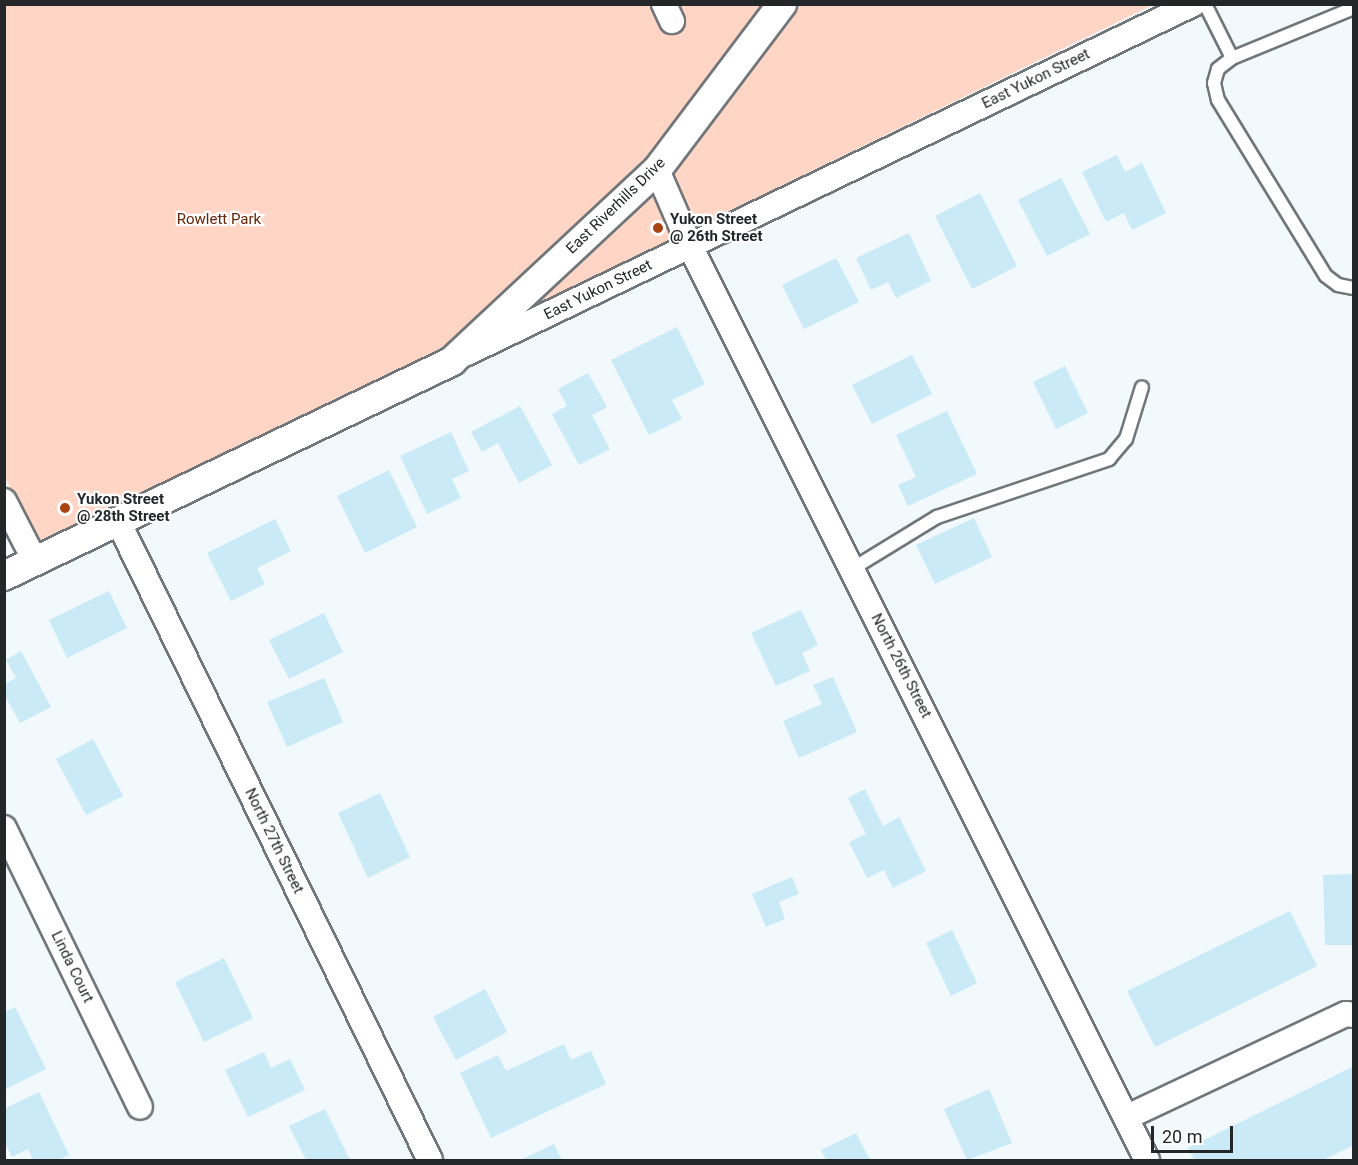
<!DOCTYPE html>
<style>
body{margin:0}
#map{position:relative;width:1358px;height:1165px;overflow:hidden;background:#f2f9fc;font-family:Roboto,sans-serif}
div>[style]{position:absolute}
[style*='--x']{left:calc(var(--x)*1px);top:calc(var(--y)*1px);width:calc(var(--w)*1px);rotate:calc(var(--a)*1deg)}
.green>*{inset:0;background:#ffd5c5}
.building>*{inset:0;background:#c9eaf6}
.roads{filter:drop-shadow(2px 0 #707679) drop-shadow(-2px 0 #707679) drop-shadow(0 2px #707679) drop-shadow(0 -2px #707679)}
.service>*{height:12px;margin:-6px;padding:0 6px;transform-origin:6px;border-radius:6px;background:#fff}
.minor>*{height:24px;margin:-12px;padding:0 12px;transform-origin:12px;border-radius:12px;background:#fff}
.tertiary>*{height:28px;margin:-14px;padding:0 14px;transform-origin:14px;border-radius:14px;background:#fff}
.dots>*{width:16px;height:16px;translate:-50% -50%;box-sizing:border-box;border:3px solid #fff;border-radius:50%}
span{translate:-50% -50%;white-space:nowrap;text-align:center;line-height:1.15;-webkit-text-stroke:4.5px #fff;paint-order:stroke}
.street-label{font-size:15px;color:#242728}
.poi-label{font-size:15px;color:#242728;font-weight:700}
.left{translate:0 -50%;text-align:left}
.park-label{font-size:15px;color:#662507}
.frame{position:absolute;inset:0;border:6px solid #242728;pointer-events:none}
.scale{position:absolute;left:1151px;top:1126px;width:82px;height:27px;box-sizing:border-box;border:3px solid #242728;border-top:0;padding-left:8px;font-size:18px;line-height:21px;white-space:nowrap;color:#242728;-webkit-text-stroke:4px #fff;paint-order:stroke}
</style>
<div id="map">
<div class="green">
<div style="clip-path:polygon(5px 5px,1153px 5px,38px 547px,5px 477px)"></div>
</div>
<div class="building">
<div style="clip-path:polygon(1117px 155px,1125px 172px,1142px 163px,1166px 213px,1132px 230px,1124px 213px,1106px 222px,1082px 172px)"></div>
<div style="clip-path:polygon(1061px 178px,1090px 234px,1047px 256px,1018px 200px)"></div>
<div style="clip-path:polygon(980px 193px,1017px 266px,972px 289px,935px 216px)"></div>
<div style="clip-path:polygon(909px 233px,931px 281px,896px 298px,888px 282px,871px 290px,856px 258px)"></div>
<div style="clip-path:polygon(836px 258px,859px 302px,804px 329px,782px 285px)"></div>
<div style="clip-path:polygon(677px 327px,705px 384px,672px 400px,682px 419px,649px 435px,611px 360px)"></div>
<div style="clip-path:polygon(912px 355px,932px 394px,872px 424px,852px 385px)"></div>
<div style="clip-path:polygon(1065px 366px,1088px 413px,1056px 429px,1033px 382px)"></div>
<div style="clip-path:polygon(588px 373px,607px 407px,592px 415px,610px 449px,579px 465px,552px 414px,567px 406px,558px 389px)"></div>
<div style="clip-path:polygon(520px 406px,552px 465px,519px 483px,498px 443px,482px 452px,471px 432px)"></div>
<div style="clip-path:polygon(947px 411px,977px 474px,908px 506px,898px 485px,916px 477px,896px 435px)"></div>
<div style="clip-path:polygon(451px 432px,469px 471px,452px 479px,461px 498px,427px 514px,400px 456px)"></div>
<div style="clip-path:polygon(389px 470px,417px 527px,365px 553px,337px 496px)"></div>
<div style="clip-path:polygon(974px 518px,992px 557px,935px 584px,916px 545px)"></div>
<div style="clip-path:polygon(275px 519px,291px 551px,257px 568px,265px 584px,231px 601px,207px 553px)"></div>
<div style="clip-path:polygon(109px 591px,127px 628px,67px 658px,49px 620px)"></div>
<div style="clip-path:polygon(801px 610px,818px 645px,802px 653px,810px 671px,776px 686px,751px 633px)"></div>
<div style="clip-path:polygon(324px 613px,343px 652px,289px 679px,269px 640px)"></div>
<div style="clip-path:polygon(21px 651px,51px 707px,20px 723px,4px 694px,4px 684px,16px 678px,6px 660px)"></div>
<div style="clip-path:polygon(833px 677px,857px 732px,799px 758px,783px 721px,822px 704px,813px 685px)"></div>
<div style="clip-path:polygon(324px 678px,343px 722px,287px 747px,267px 702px)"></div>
<div style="clip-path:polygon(93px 739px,123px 796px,86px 815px,56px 759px)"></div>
<div style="clip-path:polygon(865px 789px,883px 826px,899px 817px,926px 871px,893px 888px,884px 870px,867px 878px,849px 842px,866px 834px,848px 798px)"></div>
<div style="clip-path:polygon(380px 793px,410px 857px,368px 878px,338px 813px)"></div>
<div style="clip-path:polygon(1354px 874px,1354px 945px,1325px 945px,1323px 875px)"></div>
<div style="clip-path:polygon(792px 877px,799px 894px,779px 902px,785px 919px,766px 927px,752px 894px)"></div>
<div style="clip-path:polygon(1290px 911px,1317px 966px,1155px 1047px,1127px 991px)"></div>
<div style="clip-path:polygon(952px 930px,977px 983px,951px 996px,926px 943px)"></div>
<div style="clip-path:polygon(224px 958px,253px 1018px,204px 1042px,175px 982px)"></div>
<div style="clip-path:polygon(485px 989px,507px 1032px,456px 1060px,433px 1017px)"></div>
<div style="clip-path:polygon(15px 1007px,46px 1069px,4px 1090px,4px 1012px)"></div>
<div style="clip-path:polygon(564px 1044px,571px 1060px,591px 1051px,606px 1084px,491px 1138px,460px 1073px,498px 1055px,506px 1071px)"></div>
<div style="clip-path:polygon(264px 1052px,271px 1068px,290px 1059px,305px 1090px,248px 1117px,225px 1070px)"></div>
<div style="clip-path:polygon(1354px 1066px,1354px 1145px,1323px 1160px,1194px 1160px,1188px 1148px)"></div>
<div style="clip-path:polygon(989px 1089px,1012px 1143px,967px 1160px,944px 1109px)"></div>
<div style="clip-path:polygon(39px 1092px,69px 1155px,58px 1160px,33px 1160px,28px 1149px,12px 1157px,4px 1141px,4px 1109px)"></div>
<div style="clip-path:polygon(325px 1109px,350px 1160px,306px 1160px,289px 1126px)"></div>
<div style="clip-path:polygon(856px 1133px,870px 1160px,826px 1160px,821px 1150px)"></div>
<div style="clip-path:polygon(554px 1144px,562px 1160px,520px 1160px)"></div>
</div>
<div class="roads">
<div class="service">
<div style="--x:1205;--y:4;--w:60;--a:63.4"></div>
<div style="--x:1232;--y:58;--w:18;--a:142"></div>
<div style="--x:1218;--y:69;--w:15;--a:106"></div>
<div style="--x:1214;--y:83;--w:17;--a:77"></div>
<div style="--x:1218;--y:100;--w:206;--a:58.5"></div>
<div style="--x:1326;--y:276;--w:15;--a:37"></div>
<div style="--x:1338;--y:285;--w:16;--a:11"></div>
<div style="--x:1232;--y:58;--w:132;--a:-22.3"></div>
<div style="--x:852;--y:569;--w:100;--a:-31.5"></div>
<div style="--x:937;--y:517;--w:182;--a:-18.6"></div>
<div style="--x:1109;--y:459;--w:26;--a:-50"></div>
<div style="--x:1126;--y:439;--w:54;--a:-72.9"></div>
</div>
<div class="minor">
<div style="--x:664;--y:4;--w:19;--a:65"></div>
<div style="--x:657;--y:170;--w:83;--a:66.5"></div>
<div style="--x:690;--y:246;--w:1022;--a:63.43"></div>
<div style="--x:467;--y:353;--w:806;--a:-25.67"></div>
<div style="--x:4;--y:501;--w:68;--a:62.7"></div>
<div style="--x:118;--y:521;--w:711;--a:63.98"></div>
<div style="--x:4;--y:828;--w:310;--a:64"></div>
<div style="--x:1127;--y:1117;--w:242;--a:-25.2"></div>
<div style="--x:1346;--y:1014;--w:8;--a:7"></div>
</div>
<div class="tertiary">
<div style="--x:4;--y:576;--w:497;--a:-25.6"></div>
<div style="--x:452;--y:361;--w:280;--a:-43"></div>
<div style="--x:657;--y:170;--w:208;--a:-53"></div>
</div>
</div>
<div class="dots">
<div style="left:658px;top:228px;background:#a84314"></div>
<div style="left:65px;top:508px;background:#a84314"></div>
</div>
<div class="street-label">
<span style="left:1036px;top:79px;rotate:-26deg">East Yukon Street</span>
<span style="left:616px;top:206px;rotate:-44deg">East Riverhills Drive</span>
<span style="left:598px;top:290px;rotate:-26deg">East Yukon Street</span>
<span style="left:901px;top:666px;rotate:63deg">North 26th Street</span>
<span style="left:274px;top:841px;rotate:64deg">North 27th Street</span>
<span style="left:72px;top:967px;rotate:64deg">Linda Court</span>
</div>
<div class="poi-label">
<span class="left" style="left:670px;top:228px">Yukon Street<br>@ 26th Street</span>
<span class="left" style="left:77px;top:508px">Yukon Street<br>@ 28th Street</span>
</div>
<div class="park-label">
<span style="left:219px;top:220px">Rowlett Park</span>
</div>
<div class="frame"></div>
<div class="scale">20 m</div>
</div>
